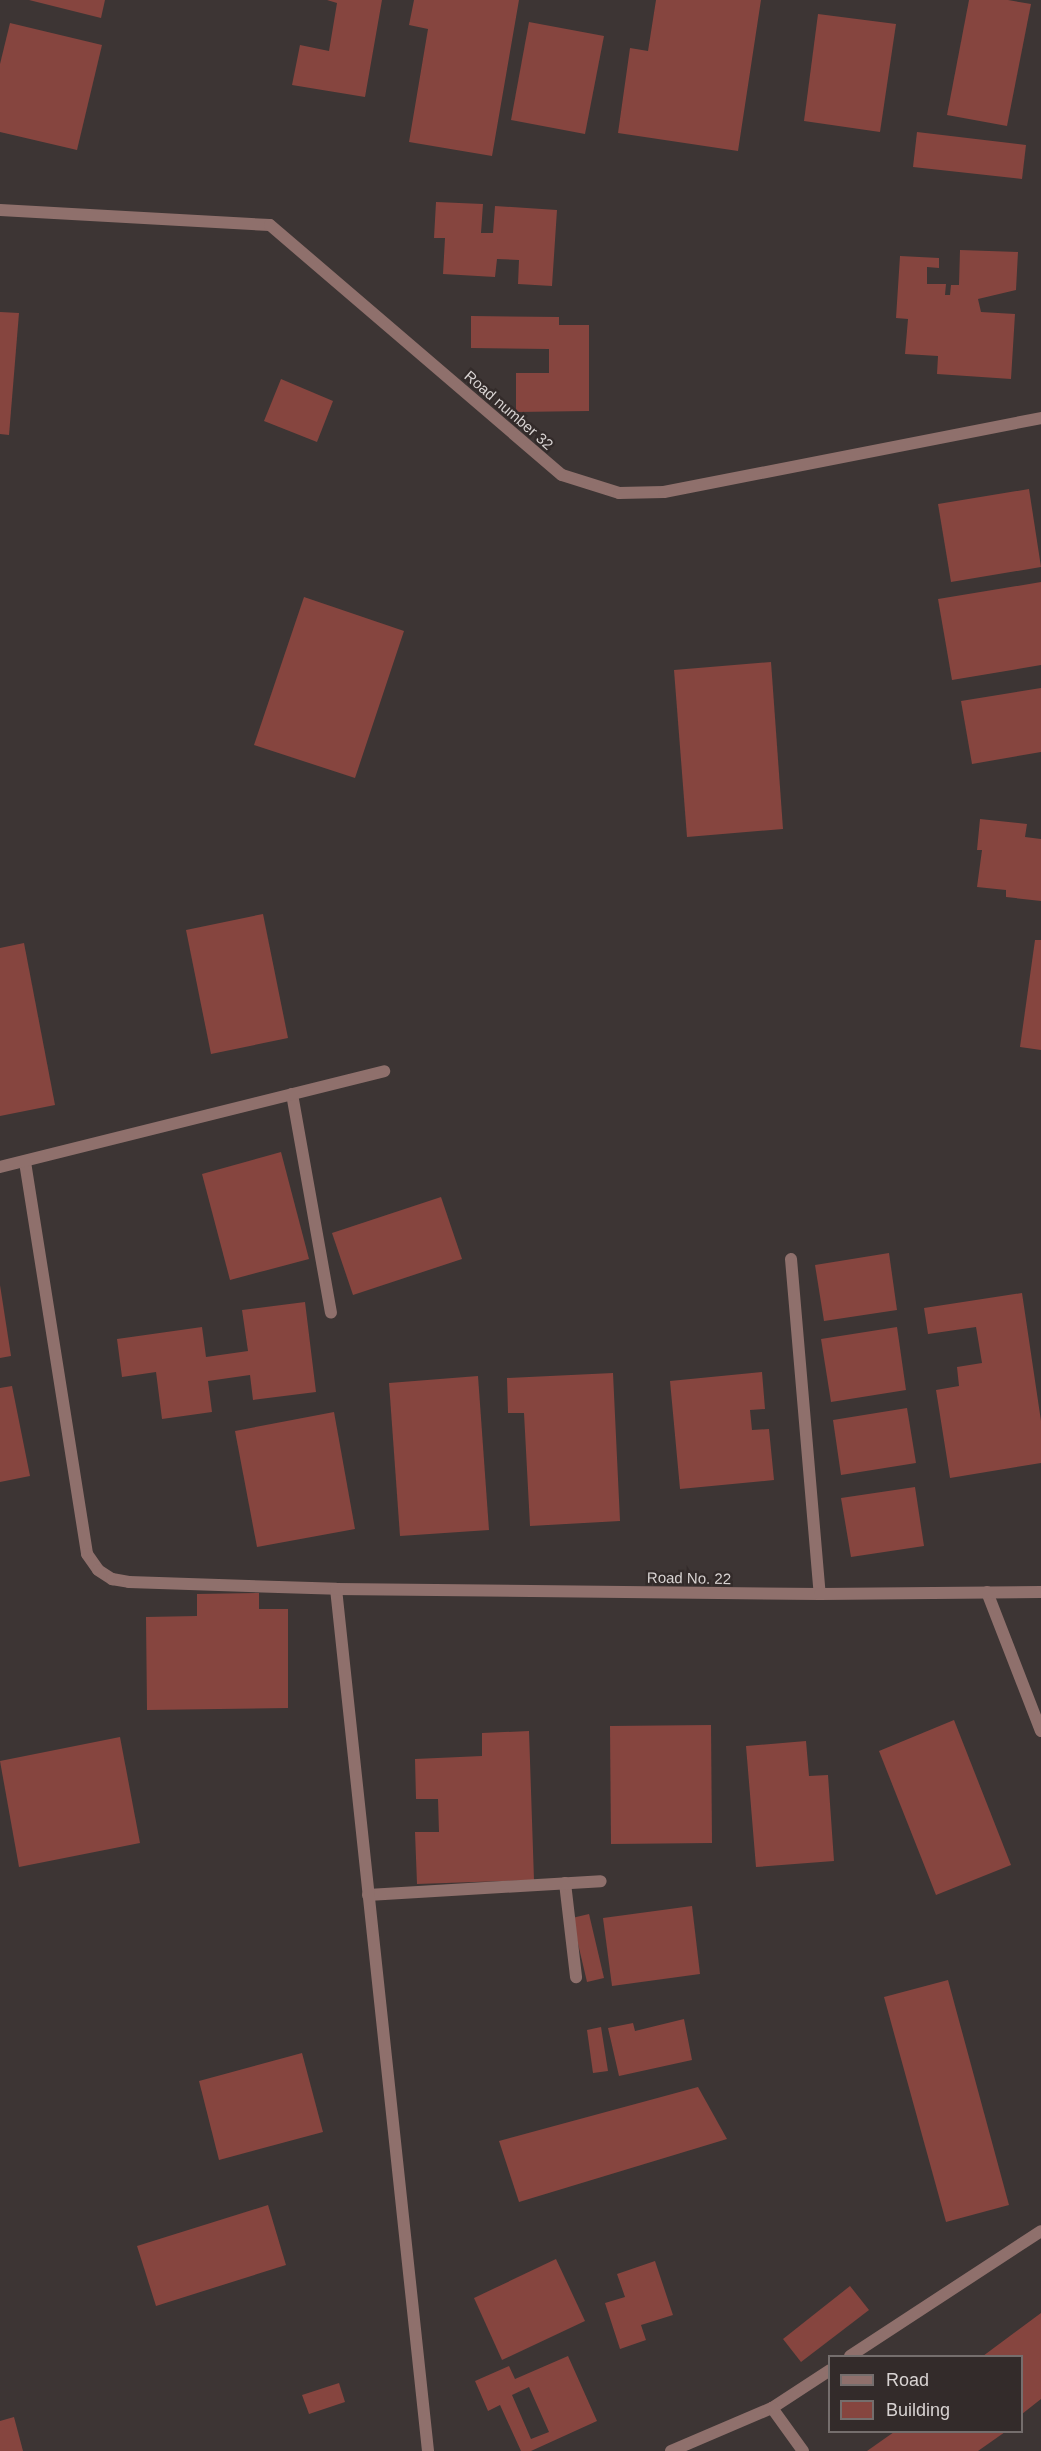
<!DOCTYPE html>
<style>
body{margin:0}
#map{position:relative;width:1041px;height:2451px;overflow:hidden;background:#3d3534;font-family:Arial,sans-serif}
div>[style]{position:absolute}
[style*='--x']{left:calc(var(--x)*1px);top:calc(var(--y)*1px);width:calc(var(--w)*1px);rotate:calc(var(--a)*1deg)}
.building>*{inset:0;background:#86453f}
.service>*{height:12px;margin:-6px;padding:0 6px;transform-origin:6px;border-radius:6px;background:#8f706c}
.minor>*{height:12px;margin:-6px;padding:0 6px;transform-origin:6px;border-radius:6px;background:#8f706c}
span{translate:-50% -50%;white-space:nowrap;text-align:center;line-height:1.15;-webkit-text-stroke:5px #332b2a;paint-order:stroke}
.street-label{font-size:15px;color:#d8d3d2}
.legend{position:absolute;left:828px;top:2355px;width:195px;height:78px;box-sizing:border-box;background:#332b2a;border:2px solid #756e6d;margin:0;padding:8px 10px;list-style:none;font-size:18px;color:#d8d3d2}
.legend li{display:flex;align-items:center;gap:12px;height:30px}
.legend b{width:30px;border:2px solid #756e6d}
</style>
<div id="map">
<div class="building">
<div style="clip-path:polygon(29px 0,105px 0,101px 18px)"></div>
<div style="clip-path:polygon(327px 0,382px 0,365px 97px,292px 85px,300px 45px,329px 51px,337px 3px)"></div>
<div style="clip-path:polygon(414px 0,519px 0,492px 156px,409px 142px,428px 29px,409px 25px)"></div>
<div style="clip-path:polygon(656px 0,761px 0,738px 151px,618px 133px,630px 48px,648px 51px)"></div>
<div style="clip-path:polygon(969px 0,1008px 0,1031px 4px,1007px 126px,947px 115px)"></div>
<div style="clip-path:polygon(818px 14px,896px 24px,880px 132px,804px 121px)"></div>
<div style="clip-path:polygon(529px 22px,604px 36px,585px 134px,511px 120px)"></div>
<div style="clip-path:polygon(10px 23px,102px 45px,77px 150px,0 132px,0 64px)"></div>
<div style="clip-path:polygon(917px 132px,1026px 145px,1022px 179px,913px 167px)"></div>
<div style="clip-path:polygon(436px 202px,483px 204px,481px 233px,493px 233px,495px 206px,557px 210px,552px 286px,518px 284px,519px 260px,497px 259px,495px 277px,443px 274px,445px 238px,434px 238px)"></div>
<div style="clip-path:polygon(960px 250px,1018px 252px,1016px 290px,978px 299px,981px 312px,1015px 314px,1011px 379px,937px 374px,938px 356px,905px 354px,908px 319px,896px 318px,900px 256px,939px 258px,939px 268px,927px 267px,927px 284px,946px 284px,945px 295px,950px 295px,951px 285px,959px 285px)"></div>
<div style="clip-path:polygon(0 312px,19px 313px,9px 435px,0 434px)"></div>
<div style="clip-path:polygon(471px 316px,559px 317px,559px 325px,589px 325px,589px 411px,516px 412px,516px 373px,549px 373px,549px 349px,471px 348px)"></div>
<div style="clip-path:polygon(281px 379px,333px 401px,317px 442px,264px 421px)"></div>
<div style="clip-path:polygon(1029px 489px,1041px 567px,951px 582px,938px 504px)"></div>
<div style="clip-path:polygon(1041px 582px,1041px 665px,952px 680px,938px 599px)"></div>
<div style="clip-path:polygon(304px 597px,404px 631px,355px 778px,254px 745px)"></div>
<div style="clip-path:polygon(771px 662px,783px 829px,687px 837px,674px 670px)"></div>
<div style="clip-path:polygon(1041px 688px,1041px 752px,972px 764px,961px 701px)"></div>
<div style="clip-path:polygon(980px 819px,1027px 824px,1025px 837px,1041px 839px,1041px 901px,1006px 897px,1006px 890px,977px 887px,982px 850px,977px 850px)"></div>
<div style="clip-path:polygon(263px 914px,288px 1038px,211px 1054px,186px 930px)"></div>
<div style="clip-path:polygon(1035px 940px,1041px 940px,1041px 1050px,1020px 1047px)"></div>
<div style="clip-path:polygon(24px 943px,55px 1105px,0 1116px,0 948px)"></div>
<div style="clip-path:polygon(281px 1152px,309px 1259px,230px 1280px,202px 1174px)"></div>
<div style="clip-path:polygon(441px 1197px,462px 1259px,353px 1295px,332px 1233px)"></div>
<div style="clip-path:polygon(889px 1253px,897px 1310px,824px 1321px,815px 1265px)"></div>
<div style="clip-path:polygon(0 1285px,11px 1356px,0 1358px)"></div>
<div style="clip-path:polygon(1022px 1293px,1041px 1421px,1041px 1463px,950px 1478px,936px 1390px,959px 1386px,957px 1367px,982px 1363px,976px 1327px,928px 1334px,924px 1308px)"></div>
<div style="clip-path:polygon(305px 1302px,316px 1392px,253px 1400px,250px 1375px,208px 1381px,212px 1412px,162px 1419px,156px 1372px,122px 1377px,117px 1339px,202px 1327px,206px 1357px,248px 1351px,242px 1310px)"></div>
<div style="clip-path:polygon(897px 1327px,906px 1390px,831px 1402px,821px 1339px)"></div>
<div style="clip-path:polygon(762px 1372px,765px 1409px,750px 1410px,752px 1430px,769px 1429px,774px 1480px,680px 1489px,670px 1381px)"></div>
<div style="clip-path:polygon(613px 1373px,620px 1521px,530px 1526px,524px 1413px,508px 1413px,507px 1378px)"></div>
<div style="clip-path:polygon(478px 1376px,489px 1530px,400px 1536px,389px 1383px)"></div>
<div style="clip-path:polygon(12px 1386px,30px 1476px,0 1482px,0 1388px)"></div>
<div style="clip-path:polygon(907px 1408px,916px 1463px,841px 1475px,833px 1420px)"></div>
<div style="clip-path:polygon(334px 1412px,355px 1529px,257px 1547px,235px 1431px)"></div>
<div style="clip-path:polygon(915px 1487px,924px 1546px,851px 1557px,841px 1498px)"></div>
<div style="clip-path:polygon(259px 1593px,259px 1609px,288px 1609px,288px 1708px,147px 1710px,146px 1617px,197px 1616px,197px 1594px)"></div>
<div style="clip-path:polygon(954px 1720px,1011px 1865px,936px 1895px,879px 1751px)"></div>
<div style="clip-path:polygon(711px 1725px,712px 1843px,611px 1844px,610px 1726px)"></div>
<div style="clip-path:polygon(529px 1731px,534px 1880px,417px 1884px,415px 1832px,439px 1832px,438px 1799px,416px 1799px,415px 1759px,482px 1756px,482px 1733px)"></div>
<div style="clip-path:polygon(120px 1737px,140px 1843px,19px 1867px,0 1761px)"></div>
<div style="clip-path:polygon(806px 1741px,809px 1776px,828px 1775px,834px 1861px,756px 1867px,746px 1746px)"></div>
<div style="clip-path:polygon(692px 1906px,700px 1974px,612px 1986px,603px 1918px)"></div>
<div style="clip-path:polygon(589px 1914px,604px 1978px,587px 1982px,572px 1918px)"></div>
<div style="clip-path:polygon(948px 1980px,1009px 2205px,946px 2222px,884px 1997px)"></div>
<div style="clip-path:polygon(684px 2019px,692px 2060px,619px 2076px,608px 2028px,633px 2023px,635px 2031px)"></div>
<div style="clip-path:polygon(601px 2027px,608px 2071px,593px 2073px,587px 2030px)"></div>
<div style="clip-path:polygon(302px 2053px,323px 2132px,219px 2160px,199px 2081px)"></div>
<div style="clip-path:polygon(698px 2087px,727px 2139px,519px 2202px,499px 2141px)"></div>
<div style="clip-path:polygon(268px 2205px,286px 2265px,156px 2306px,137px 2246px)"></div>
<div style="clip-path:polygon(556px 2259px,585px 2321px,502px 2360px,474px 2298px)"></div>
<div style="clip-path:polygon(655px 2261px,673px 2315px,641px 2325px,646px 2340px,620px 2349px,605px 2303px,625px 2297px,617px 2274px)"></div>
<div style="clip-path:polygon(850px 2286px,869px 2310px,801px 2362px,783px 2339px)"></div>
<div style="clip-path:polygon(1041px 2313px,1041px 2399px,1022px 2414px,1022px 2356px,983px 2356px)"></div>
<div style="clip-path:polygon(evenodd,568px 2356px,597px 2421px,531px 2451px,521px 2451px,500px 2405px,488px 2411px,475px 2381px,509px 2366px,515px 2379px,568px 2356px,529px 2387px,549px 2432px,531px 2439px,512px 2395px,529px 2387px)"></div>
<div style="clip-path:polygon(339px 2383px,345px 2402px,309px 2414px,302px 2395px)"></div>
<div style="clip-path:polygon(14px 2417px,23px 2451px,0 2451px,0 2421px)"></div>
<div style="clip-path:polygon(894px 2432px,1005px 2432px,978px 2451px,867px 2451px)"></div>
</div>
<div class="service">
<div style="--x:292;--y:1094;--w:222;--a:79.9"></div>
<div style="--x:25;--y:1162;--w:397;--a:81"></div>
<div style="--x:87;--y:1554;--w:19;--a:55"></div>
<div style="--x:98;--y:1570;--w:17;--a:33"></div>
<div style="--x:112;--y:1579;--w:17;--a:10"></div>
<div style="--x:129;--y:1582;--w:207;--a:1.9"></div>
<div style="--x:0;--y:1167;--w:396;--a:-14"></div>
</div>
<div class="minor">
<div style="--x:0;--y:210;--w:270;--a:3.2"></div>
<div style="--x:270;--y:225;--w:384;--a:40.6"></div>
<div style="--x:562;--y:475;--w:60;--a:17.5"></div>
<div style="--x:619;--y:493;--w:45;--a:-1.3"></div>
<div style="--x:664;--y:492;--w:384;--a:-11.1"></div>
<div style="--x:791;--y:1259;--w:336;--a:85.1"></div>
<div style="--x:987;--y:1592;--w:149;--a:68.8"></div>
<div style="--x:565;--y:1883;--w:95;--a:83.3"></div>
<div style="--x:368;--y:1895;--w:233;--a:-3.4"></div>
<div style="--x:850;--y:2356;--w:228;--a:-33.2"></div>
<div style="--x:772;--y:2408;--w:69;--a:-33.2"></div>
<div style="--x:428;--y:2451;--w:867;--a:-96.09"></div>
<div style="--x:336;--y:1589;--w:484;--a:0.6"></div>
<div style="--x:820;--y:1594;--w:221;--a:-0.5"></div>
<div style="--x:671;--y:2451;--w:110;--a:-23.1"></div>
<div style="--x:772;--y:2408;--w:53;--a:54.2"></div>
</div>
<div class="street-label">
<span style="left:509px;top:410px;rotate:41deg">Road number 32</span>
<span style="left:689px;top:1578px;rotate:1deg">Road No. 22</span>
</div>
<ul class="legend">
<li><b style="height:8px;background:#8f706c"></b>Road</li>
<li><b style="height:16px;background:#86453f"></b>Building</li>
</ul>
</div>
